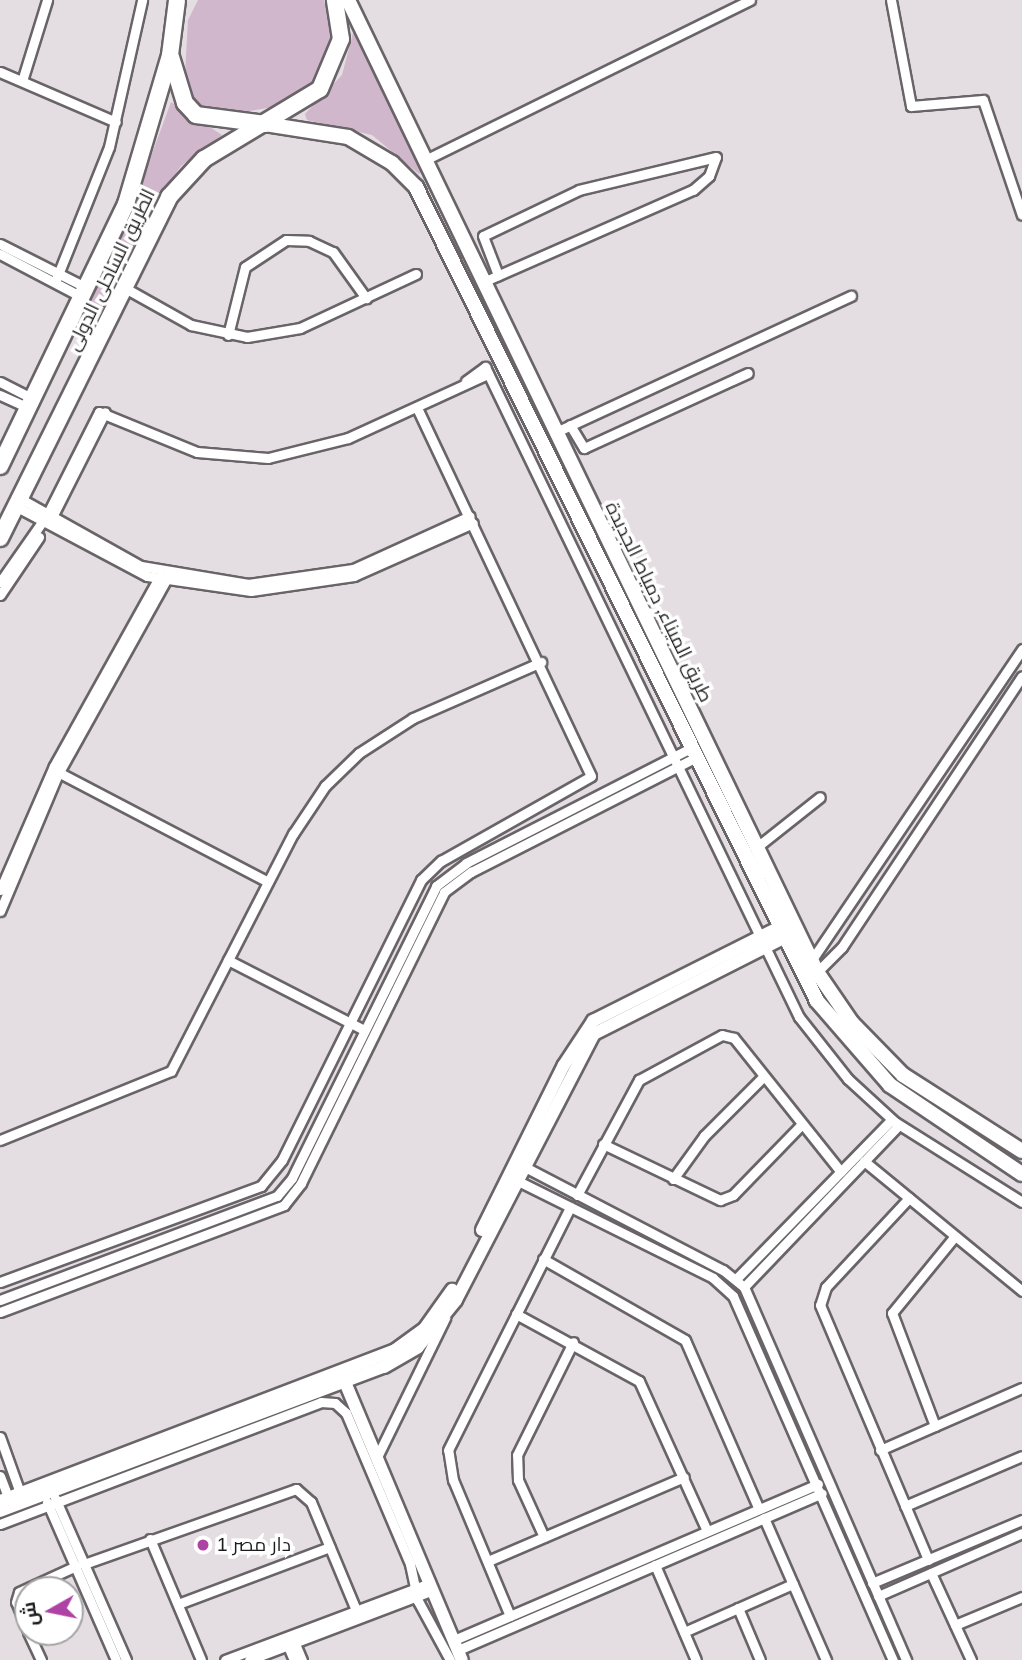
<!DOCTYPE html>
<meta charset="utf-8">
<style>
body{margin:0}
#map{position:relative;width:1022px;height:1660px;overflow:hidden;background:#e4dee3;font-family:Helvetica,Cairo,sans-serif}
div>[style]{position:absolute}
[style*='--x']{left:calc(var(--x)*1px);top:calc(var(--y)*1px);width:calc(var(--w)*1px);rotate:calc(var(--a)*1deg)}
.green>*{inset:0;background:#d1b7cc}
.roads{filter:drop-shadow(2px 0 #696468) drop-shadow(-2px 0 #696468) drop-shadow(0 2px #696468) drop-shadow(0 -2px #696468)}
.street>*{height:9px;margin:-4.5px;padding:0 4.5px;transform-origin:4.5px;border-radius:4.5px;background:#fff}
.secondary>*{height:12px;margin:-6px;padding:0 6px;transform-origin:6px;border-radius:6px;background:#fff}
.primary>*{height:14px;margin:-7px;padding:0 7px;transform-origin:7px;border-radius:7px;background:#fff}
.highway>*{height:16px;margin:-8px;padding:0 8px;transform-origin:8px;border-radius:8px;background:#fff}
.dots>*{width:19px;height:19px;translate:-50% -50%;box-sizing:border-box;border:4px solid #fff;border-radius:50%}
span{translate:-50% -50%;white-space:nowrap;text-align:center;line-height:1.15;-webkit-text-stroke:7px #fff;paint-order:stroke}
.street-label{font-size:19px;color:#1d1c1d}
.poi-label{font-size:19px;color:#1d1c1d}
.left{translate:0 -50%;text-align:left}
.north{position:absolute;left:14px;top:1576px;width:70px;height:70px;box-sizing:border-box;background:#fff;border:2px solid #a5a4a5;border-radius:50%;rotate:261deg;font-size:19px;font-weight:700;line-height:28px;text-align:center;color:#1d1c1d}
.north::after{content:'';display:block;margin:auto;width:24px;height:32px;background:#af43a4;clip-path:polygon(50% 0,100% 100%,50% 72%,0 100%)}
</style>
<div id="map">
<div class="green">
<div style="clip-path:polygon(198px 0,324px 0,333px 43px,313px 85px,273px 107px,210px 118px,184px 92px,188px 20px)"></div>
<div style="clip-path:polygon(355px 25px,425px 170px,419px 174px,372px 135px,307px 120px,305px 114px,342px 75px)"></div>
<div style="clip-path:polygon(171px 102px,222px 135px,181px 166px,151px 208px,96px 334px,79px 323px,120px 241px)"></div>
</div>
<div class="roads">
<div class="street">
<div style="--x:891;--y:0;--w:108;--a:79.3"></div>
<div style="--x:911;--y:106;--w:72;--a:-4.8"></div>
<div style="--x:983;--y:100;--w:121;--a:71.3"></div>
<div style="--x:0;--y:72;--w:126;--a:23.3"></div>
<div style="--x:22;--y:81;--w:85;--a:-72.8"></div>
<div style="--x:427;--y:159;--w:360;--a:-26.2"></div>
<div style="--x:0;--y:244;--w:97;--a:26.8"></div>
<div style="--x:0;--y:254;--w:93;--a:27.7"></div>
<div style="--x:55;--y:282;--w:145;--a:-68.2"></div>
<div style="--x:109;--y:147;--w:151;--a:-77.3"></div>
<div style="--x:483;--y:282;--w:229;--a:-23.7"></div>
<div style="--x:693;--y:190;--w:21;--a:-41"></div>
<div style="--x:709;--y:176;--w:20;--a:-70"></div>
<div style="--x:716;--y:157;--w:141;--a:166.5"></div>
<div style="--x:579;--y:190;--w:106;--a:154.4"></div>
<div style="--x:483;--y:236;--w:42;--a:69"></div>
<div style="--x:125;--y:288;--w:76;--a:29.3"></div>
<div style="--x:191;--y:325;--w:57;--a:12.1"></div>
<div style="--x:247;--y:337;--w:54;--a:-9.6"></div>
<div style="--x:300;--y:328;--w:128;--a:-25"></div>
<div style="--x:228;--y:335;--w:70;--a:-76"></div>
<div style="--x:245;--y:267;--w:49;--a:-33.4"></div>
<div style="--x:286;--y:240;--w:23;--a:2"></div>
<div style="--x:309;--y:241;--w:26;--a:25"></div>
<div style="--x:333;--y:252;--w:57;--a:54.3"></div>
<div style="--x:466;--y:381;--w:24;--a:-36"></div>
<div style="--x:485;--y:367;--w:722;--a:64.22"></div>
<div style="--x:799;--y:1017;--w:79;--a:51.7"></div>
<div style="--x:848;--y:1079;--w:64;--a:42.5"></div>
<div style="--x:895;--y:1122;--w:150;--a:32.2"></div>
<div style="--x:0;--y:382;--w:38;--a:27"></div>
<div style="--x:0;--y:395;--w:32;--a:24"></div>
<div style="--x:570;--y:425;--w:27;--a:59"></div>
<div style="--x:584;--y:448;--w:180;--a:-24.6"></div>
<div style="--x:556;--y:432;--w:325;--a:-24.8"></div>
<div style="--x:21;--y:499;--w:137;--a:29.2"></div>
<div style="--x:141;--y:566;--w:109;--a:9.5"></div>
<div style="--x:248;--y:584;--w:106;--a:-8.1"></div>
<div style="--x:353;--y:569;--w:128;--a:-24.4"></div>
<div style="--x:17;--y:507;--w:147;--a:28"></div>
<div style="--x:147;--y:576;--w:105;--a:8.2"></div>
<div style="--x:251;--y:591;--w:104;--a:-8.3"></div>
<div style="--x:354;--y:576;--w:130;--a:-24"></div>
<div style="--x:49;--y:523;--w:124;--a:-63.2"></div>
<div style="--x:0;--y:582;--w:82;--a:-55"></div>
<div style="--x:47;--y:515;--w:115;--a:-63.2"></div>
<div style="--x:99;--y:412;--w:106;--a:22.2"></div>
<div style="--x:197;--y:452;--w:71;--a:4.8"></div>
<div style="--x:268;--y:458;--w:82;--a:-14"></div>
<div style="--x:348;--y:438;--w:154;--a:-24.6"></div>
<div style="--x:0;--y:595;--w:70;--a:-56.1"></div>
<div style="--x:56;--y:771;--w:239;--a:27.6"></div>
<div style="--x:757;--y:847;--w:80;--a:-38.4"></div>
<div style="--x:0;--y:890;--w:135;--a:-66.5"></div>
<div style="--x:54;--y:766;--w:216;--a:-60.9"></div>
<div style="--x:0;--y:911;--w:149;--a:-67.1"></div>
<div style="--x:58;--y:774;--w:224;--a:-60.9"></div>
<div style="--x:228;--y:960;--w:153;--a:27.2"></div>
<div style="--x:811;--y:961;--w:377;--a:-55.9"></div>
<div style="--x:817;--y:972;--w:35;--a:-45"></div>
<div style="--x:842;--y:947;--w:325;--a:-56.4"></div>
<div style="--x:0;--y:1140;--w:184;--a:-22"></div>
<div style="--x:171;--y:1071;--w:267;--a:-62.8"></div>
<div style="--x:293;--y:834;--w:58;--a:-56.3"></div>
<div style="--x:325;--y:786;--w:47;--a:-44.1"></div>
<div style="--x:359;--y:753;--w:64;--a:-32.9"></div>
<div style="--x:413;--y:718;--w:140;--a:-23.6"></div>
<div style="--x:603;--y:1144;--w:130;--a:25.6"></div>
<div style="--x:720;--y:1200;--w:14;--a:-21"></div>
<div style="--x:733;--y:1195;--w:96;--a:-45.8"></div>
<div style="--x:864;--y:1161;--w:205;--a:39.4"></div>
<div style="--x:523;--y:1166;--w:225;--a:27.5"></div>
<div style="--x:723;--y:1270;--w:27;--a:39"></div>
<div style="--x:744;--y:1287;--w:407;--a:66.5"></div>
<div style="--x:673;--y:1179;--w:53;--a:-54.2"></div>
<div style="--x:704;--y:1136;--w:82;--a:-45"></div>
<div style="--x:516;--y:1180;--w:220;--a:26.4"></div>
<div style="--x:713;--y:1278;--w:27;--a:42"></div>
<div style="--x:733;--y:1296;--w:398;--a:66.3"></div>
<div style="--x:577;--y:1195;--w:131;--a:-61.7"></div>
<div style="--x:639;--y:1080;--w:94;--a:-28.5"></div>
<div style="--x:722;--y:1035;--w:12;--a:14"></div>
<div style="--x:734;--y:1038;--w:171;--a:51.4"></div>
<div style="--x:909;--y:1198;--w:122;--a:133"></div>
<div style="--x:826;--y:1287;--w:19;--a:108"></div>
<div style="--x:820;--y:1305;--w:277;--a:67"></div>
<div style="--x:543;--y:1259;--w:163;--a:29.7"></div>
<div style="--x:685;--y:1340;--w:184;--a:66.4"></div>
<div style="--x:736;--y:1279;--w:223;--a:-45.7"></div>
<div style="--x:0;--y:1282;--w:278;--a:-20.2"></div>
<div style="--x:261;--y:1186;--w:33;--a:-51"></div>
<div style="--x:282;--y:1160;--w:313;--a:-63.6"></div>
<div style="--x:421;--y:880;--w:28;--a:-44"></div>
<div style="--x:441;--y:861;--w:172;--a:-29.5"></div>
<div style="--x:591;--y:776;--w:407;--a:-115.3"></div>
<div style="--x:744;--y:1287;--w:224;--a:-46.3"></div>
<div style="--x:0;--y:1300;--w:296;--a:-20.6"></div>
<div style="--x:277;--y:1196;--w:23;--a:-50"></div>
<div style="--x:292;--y:1178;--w:326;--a:-63.7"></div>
<div style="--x:436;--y:886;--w:38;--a:-37"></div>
<div style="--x:466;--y:863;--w:253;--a:-27.1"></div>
<div style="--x:0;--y:1312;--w:303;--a:-20.6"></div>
<div style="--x:284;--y:1205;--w:28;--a:-52"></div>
<div style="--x:301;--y:1183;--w:324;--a:-63.8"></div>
<div style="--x:444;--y:892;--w:34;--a:-37"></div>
<div style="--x:471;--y:872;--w:251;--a:-27"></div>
<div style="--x:516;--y:1314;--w:140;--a:28.6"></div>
<div style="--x:639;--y:1381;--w:165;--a:65.6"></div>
<div style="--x:935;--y:1426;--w:121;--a:-110.8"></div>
<div style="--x:892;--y:1313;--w:99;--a:-50.7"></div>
<div style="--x:0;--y:1437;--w:59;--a:70.3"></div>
<div style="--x:880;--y:1450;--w:155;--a:-23.6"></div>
<div style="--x:377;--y:1457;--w:155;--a:-63.9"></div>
<div style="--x:0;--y:1476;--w:22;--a:69"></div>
<div style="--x:55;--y:1498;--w:177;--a:66.3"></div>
<div style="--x:47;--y:1502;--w:172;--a:66.4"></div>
<div style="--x:905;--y:1506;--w:127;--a:-23.1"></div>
<div style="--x:764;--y:1518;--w:155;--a:66.4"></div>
<div style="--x:0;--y:1524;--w:343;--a:-20.8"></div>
<div style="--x:321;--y:1402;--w:14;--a:4"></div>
<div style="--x:335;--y:1403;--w:15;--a:42"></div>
<div style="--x:346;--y:1413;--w:164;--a:67"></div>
<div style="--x:410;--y:1564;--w:38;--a:78"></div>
<div style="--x:418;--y:1601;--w:67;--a:61.5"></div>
<div style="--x:544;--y:1537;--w:63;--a:-114.5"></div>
<div style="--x:518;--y:1480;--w:25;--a:-92"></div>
<div style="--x:517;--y:1455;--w:126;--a:-63.6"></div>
<div style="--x:150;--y:1539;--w:131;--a:67.1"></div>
<div style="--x:488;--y:1561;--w:213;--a:-23.2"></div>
<div style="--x:84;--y:1564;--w:225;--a:-19.5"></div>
<div style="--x:296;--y:1489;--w:20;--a:41"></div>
<div style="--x:311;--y:1502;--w:117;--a:67.4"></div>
<div style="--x:655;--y:1565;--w:103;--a:66.7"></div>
<div style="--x:931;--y:1573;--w:96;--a:65.3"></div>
<div style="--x:872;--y:1583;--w:163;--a:-22.8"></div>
<div style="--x:878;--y:1596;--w:157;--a:-23.6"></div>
<div style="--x:178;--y:1604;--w:162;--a:-20.6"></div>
<div style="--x:738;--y:1608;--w:56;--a:67.1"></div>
<div style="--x:510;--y:1616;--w:147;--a:-112.7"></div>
<div style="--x:453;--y:1480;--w:30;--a:-99"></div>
<div style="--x:448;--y:1450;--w:272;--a:-63.3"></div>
<div style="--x:955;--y:1625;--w:73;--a:-22.7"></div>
<div style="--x:28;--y:1631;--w:31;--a:-112"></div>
<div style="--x:16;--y:1602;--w:10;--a:-73"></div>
<div style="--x:19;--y:1592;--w:63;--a:-24.5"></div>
<div style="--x:28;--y:1632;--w:31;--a:65"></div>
<div style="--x:684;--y:1632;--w:119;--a:-23.8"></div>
<div style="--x:285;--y:1639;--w:23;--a:67"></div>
<div style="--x:293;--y:1639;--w:23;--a:67"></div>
<div style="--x:454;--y:1640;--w:396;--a:-23.2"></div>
<div style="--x:458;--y:1650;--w:396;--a:-23.3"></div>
<div style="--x:225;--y:1660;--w:219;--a:-20.6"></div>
<div style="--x:249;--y:1660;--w:197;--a:-20.8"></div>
</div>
<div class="secondary">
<div style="--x:482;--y:1230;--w:184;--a:-63.6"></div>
<div style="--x:564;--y:1065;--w:53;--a:-56.6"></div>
<div style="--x:593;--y:1021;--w:207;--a:-26.7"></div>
<div style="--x:342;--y:1375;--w:309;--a:67.2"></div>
<div style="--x:0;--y:1501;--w:423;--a:-20.9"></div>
<div style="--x:395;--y:1350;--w:37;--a:-36"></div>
<div style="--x:425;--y:1328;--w:47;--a:-54.6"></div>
<div style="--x:0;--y:1511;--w:410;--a:-20.6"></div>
<div style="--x:384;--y:1367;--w:39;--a:-30"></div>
<div style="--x:418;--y:1347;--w:60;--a:-51"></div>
<div style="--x:456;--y:1300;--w:300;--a:-62.6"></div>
<div style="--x:594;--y:1034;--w:212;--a:-26.9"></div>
</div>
<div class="primary">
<div style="--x:348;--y:0;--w:1079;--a:64.24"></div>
<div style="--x:817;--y:972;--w:62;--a:55.5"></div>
<div style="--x:852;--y:1023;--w:73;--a:45.6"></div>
<div style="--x:903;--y:1075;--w:141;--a:32.6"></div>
<div style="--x:265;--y:124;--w:84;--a:8.9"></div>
<div style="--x:348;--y:137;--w:51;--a:30.6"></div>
<div style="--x:392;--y:163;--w:34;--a:45"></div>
<div style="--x:416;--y:187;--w:907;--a:63.77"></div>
<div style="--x:817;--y:1001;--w:111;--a:49"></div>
<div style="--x:890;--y:1085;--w:159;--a:34"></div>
</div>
<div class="highway">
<div style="--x:171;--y:57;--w:48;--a:73.1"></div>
<div style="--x:185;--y:103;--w:16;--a:47"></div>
<div style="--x:196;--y:115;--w:70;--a:7.4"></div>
<div style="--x:0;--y:466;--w:291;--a:-64.3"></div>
<div style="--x:126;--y:204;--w:155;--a:-73.5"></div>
<div style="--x:170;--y:55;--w:55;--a:-82.7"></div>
<div style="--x:0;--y:538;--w:381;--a:-63.6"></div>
<div style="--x:169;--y:197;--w:52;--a:-47.4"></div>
<div style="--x:204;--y:159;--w:135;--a:-31.1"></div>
<div style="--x:320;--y:89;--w:54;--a:-67.2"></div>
<div style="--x:341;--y:39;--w:39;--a:-99"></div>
</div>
</div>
<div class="dots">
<div style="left:203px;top:1545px;background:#af43a4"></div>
</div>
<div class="street-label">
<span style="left:111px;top:270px;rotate:-64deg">الطريق الساحلى الدولى</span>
<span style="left:659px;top:602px;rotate:64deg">طريق الميناء, دمياط الجديدة</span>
</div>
<div class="poi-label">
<span class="left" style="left:217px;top:1545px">دار مصر 1</span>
</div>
<div class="north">ش</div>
</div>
